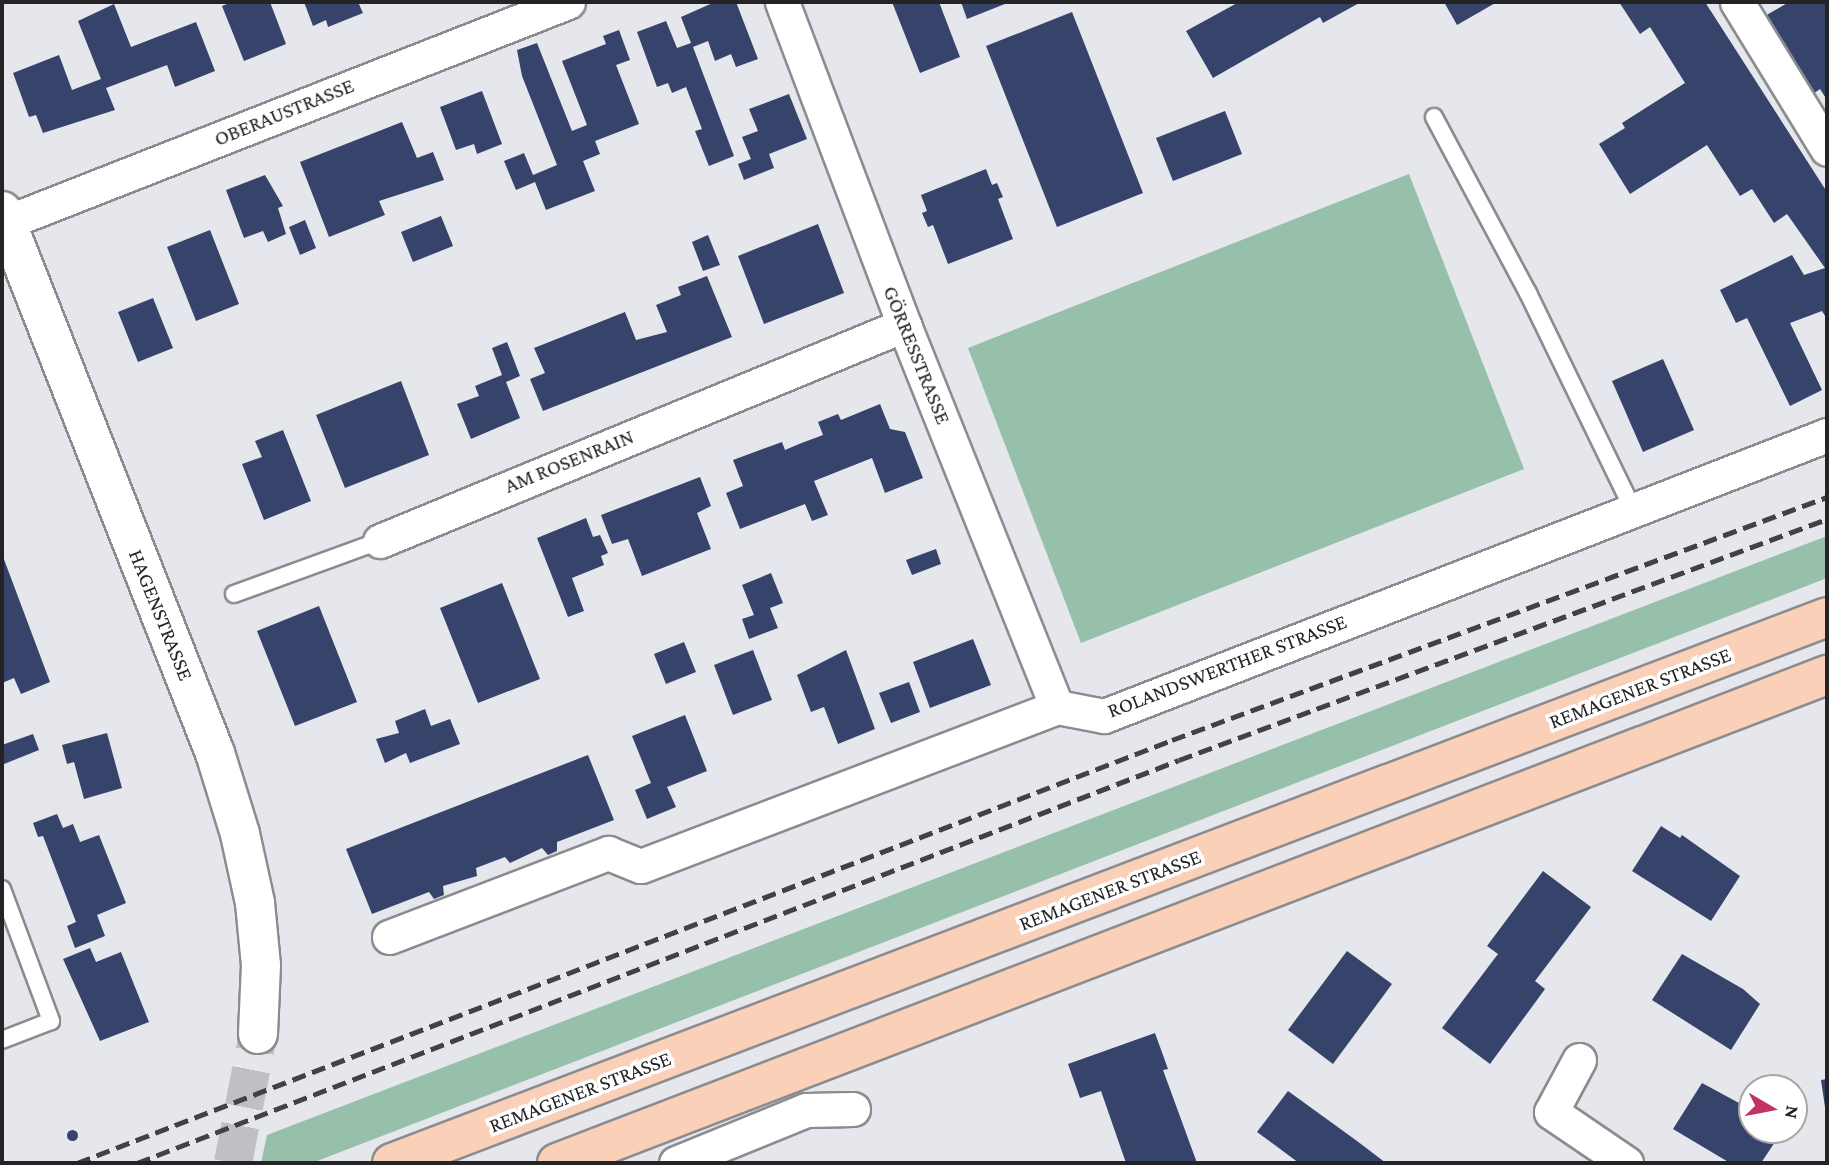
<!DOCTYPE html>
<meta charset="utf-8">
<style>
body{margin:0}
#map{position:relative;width:1829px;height:1165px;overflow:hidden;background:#e6e7ec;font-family:"Crimson Pro",serif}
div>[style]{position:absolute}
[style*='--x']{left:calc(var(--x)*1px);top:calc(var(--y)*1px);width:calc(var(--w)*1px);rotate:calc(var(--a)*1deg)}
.green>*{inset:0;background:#96c0a9}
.building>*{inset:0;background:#36436a}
.round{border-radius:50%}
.secondary-tunnel>*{height:38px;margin-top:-19px;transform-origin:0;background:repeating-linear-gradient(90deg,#bfc0c4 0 38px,transparent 0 57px)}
.roads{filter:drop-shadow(2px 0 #8a8c90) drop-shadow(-2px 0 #8a8c90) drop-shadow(0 2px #8a8c90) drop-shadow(0 -2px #8a8c90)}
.lane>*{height:16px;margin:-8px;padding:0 8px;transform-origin:8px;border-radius:8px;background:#fff}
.street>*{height:33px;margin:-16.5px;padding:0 16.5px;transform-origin:16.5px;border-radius:16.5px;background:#fff}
.secondary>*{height:38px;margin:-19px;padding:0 19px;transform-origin:19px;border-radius:19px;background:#fff}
.primary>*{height:38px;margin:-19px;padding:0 19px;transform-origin:19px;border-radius:19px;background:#fbd0b9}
.rail>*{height:5px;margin-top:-2.5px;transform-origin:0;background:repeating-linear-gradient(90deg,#414244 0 14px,transparent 0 21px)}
span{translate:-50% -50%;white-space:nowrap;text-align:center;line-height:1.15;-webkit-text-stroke:7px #fff;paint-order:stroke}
.street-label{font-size:21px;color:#242426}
.frame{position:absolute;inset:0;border:4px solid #242426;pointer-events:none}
.north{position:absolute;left:1738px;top:1074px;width:70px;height:70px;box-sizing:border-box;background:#fff;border:2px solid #a7a7a8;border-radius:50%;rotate:100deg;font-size:19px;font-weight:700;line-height:28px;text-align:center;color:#242426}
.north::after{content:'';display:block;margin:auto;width:24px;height:32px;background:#c03363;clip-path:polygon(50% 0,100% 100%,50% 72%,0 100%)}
</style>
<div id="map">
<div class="green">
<div style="clip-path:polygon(1409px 174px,1524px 469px,1081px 643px,968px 348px)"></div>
<div style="clip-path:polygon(1827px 536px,1827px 578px,312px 1163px,261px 1163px,267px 1135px)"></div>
</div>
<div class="building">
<div style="clip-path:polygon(232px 2px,270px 2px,286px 44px,244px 61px,222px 6px)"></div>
<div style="clip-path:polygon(304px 2px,358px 2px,363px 13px,328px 27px,326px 20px,313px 26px)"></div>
<div style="clip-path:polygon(715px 2px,736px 2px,758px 59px,736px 67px,731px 54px,715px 61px,708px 41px,693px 47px,734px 156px,709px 166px,695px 131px,702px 129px,686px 87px,672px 93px,668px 83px,657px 87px,637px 32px,666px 21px,677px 48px,691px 43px,681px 17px)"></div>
<div style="clip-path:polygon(892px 2px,939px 2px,960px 57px,920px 73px)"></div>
<div style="clip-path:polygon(961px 2px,1010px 2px,967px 19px)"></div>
<div style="clip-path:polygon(1239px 2px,1361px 2px,1323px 23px,1320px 17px,1213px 78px,1186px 31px)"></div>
<div style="clip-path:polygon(1444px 2px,1497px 2px,1457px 25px)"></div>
<div style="clip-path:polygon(1619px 2px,1705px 2px,1827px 192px,1827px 319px,1822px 311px,1790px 323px,1822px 390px,1790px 406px,1747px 318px,1736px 323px,1720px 290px,1792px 255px,1804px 275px,1825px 268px,1787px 214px,1774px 223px,1752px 189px,1740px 196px,1707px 145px,1630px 194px,1599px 144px,1625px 128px,1622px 123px,1685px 83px,1650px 27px,1640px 34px)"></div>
<div style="clip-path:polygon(1789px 2px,1827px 2px,1827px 100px,1820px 89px,1813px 94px,1765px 16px)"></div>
<div style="clip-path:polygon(114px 4px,131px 47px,196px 22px,215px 71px,175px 87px,167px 65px,106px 88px,115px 110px,43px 133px,36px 115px,29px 117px,13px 73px,59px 55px,72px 90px,101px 79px,78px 21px)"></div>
<div style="clip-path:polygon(1072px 12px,1143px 193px,1057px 227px,986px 46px)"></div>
<div style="clip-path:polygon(619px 30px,630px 60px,616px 65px,639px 124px,595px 141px,600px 154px,583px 161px,595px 191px,546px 210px,535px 182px,516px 190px,504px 161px,524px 153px,533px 175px,557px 165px,522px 76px,517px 50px,537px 43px,572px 131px,587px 125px,562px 61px,606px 44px,603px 36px)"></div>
<div style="clip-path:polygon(482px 91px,502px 144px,477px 154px,474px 144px,456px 150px,440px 107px)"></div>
<div style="clip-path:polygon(789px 94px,807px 139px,769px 154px,774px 168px,744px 180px,738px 164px,751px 159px,742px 137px,758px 131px,749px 109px)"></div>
<div style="clip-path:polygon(1225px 111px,1242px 154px,1173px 181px,1156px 138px)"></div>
<div style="clip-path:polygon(402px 122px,417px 158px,433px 152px,444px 180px,379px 201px,385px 215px,329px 237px,300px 162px)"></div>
<div style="clip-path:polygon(986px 169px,992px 185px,997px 183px,1003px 197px,998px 199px,1013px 239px,948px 264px,933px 225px,928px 227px,922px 213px,927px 211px,921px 195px)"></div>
<div style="clip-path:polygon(265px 175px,283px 206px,278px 208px,286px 234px,268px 242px,263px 231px,244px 238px,226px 190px)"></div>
<div style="clip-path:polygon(441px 216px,453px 246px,413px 262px,401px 232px)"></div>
<div style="clip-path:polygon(305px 220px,316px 248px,300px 255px,289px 227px)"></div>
<div style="clip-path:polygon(818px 224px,844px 293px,764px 324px,738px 256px)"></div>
<div style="clip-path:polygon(210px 230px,239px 304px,196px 321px,167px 247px)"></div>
<div style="clip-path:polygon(708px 235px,720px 265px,703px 271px,692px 242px)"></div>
<div style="clip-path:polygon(707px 276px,732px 337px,543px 411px,530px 379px,545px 373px,534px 348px,625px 312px,636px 340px,667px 332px,656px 305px,681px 295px,678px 287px)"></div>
<div style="clip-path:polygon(153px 298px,173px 348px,138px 362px,118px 312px)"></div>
<div style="clip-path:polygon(507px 342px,520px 376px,506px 382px,520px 418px,471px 439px,457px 404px,479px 396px,475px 386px,502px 375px,492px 348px)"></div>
<div style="clip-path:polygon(1663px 359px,1694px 430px,1643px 452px,1612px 381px)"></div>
<div style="clip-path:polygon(401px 381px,429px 455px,345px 488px,316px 415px)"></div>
<div style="clip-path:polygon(880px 404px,890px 429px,905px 432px,923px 478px,885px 493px,872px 458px,814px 481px,828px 515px,812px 521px,805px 504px,740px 529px,726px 493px,743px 486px,733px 460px,782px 442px,785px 450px,799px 444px,823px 435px,818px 422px,838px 414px,841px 420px)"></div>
<div style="clip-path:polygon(283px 430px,311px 501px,264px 520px,242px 464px,262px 457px,255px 441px)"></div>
<div style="clip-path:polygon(700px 477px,711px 506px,697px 513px,711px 549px,642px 576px,628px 539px,612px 544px,601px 515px)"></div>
<div style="clip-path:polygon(586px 518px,593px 537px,600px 535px,608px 553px,601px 556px,604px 565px,572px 578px,584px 611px,568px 617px,537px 538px)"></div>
<div style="clip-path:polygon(936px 549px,941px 564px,912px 575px,906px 560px)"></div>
<div style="clip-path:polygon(2px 554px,50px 682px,21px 694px,14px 678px,2px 683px)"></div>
<div style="clip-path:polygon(771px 573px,783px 603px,770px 608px,778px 628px,749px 639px,742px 619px,754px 615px,742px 585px)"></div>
<div style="clip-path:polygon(502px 583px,540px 679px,478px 703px,440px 608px)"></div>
<div style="clip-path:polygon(319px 606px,357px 702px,295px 726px,257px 631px)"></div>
<div style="clip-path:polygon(973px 639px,991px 685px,930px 708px,913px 662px)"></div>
<div style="clip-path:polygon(684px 642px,696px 672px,666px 684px,654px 654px)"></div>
<div style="clip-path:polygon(753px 650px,772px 700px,733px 715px,714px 665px)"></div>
<div style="clip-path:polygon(846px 650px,875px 729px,838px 744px,824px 707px,811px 712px,797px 675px)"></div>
<div style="clip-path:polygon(909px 682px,920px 712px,891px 723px,879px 693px)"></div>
<div style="clip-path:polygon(425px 709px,431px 726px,450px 719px,460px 744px,410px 763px,406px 753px,385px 763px,376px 739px,399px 733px,395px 721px)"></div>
<div style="clip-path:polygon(685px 715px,707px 771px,667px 787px,676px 807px,647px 819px,635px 790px,651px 783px,632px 736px)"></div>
<div style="clip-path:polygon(107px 733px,122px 788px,84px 799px,74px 762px,67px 764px,62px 745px)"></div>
<div style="clip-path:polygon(33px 734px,39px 750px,4px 764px,2px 745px)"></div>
<div style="clip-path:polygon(588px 755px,614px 820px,557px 842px,557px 851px,548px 855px,542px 848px,510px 863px,505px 857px,476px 868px,477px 876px,443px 886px,444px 895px,434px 899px,429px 892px,372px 914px,346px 849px)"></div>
<div style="clip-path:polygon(57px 814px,63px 828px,73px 824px,80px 842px,99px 835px,126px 903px,97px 915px,105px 936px,75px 948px,67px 926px,76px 922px,43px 836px,38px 837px,33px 823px)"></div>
<div style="clip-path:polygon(1661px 826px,1680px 838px,1682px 835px,1740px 876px,1711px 921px,1632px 871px)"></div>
<div style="clip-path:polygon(1543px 871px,1591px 907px,1535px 981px,1545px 989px,1490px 1064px,1442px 1028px,1498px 954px,1487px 946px)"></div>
<div style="clip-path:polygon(90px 948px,96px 962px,121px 952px,149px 1022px,100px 1041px,63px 959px)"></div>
<div style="clip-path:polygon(1347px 951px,1392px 984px,1333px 1064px,1288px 1030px)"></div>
<div style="clip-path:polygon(1682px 954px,1743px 989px,1760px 1004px,1731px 1050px,1652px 1000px)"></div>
<div style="clip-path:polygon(1155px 1033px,1168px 1069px,1163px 1070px,1197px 1163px,1126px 1163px,1101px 1091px,1080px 1098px,1068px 1064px)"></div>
<div style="clip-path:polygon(1827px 1079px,1827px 1114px,1826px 1114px,1821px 1080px)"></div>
<div style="clip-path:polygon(1702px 1083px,1752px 1110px,1752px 1130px,1781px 1133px,1761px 1163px,1730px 1163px,1673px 1129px)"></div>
<div style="clip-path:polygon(1288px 1091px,1357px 1141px,1386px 1163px,1299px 1163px,1257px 1132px)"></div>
<div class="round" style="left:66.5px;top:1129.5px;width:11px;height:11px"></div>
</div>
<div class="secondary-tunnel">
<div style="--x:233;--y:1163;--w:131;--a:-79"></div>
</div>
<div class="roads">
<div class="lane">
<div style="--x:1434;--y:117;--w:200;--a:61.9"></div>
<div style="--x:1528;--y:293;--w:242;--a:64.1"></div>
<div style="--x:234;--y:594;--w:155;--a:-20"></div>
<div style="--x:2;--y:889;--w:141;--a:69.6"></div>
<div style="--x:51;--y:1021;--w:53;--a:158.8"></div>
</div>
<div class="street">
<div style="--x:782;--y:2;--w:345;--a:69.3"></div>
<div style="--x:904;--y:325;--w:412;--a:68.2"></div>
<div style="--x:1737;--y:2;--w:172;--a:58.5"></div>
<div style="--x:2;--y:224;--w:608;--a:-21.42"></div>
<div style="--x:380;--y:541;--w:567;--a:-22.4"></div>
<div style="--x:389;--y:937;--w:235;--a:-21"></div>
<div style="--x:608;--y:853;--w:35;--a:22"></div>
<div style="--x:641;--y:866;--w:445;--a:-20.9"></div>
<div style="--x:1057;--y:707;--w:48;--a:10.8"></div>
<div style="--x:1104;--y:716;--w:776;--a:-21.24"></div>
<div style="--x:1579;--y:1060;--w:59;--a:118.3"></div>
<div style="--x:1551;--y:1112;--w:91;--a:34.2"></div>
<div style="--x:676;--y:1163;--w:140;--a:-22.2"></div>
<div style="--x:806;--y:1110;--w:47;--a:-1.2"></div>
</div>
<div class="secondary">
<div style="--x:2;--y:211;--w:582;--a:68.55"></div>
<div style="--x:215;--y:753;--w:85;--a:72.8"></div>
<div style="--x:240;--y:834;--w:71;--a:77.7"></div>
<div style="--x:255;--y:903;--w:62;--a:84.5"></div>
<div style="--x:261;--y:965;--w:69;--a:92.5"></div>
</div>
<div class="primary">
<div style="--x:392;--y:1163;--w:1535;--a:-20.83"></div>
<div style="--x:557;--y:1163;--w:1361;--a:-21.02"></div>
</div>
</div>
<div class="rail">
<div style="--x:77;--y:1163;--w:1174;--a:-21.12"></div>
<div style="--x:1172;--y:740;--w:699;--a:-20.35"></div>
<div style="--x:137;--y:1163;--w:1117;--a:-21.14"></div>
<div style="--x:1179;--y:760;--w:691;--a:-20.4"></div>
</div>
<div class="street-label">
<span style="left:284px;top:112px;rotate:-22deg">OBERAUSTRASSE</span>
<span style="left:917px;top:355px;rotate:68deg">GÖRRESSTRASSE</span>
<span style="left:569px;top:461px;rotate:-22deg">AM ROSENRAIN</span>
<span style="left:161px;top:615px;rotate:68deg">HAGENSTRASSE</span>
<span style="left:1227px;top:666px;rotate:-21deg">ROLANDSWERTHER STRASSE</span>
<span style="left:1640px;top:688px;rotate:-21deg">REMAGENER STRASSE</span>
<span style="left:1110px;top:890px;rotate:-21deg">REMAGENER STRASSE</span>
<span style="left:580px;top:1092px;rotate:-21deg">REMAGENER STRASSE</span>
</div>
<div class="frame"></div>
<div class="north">N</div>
</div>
